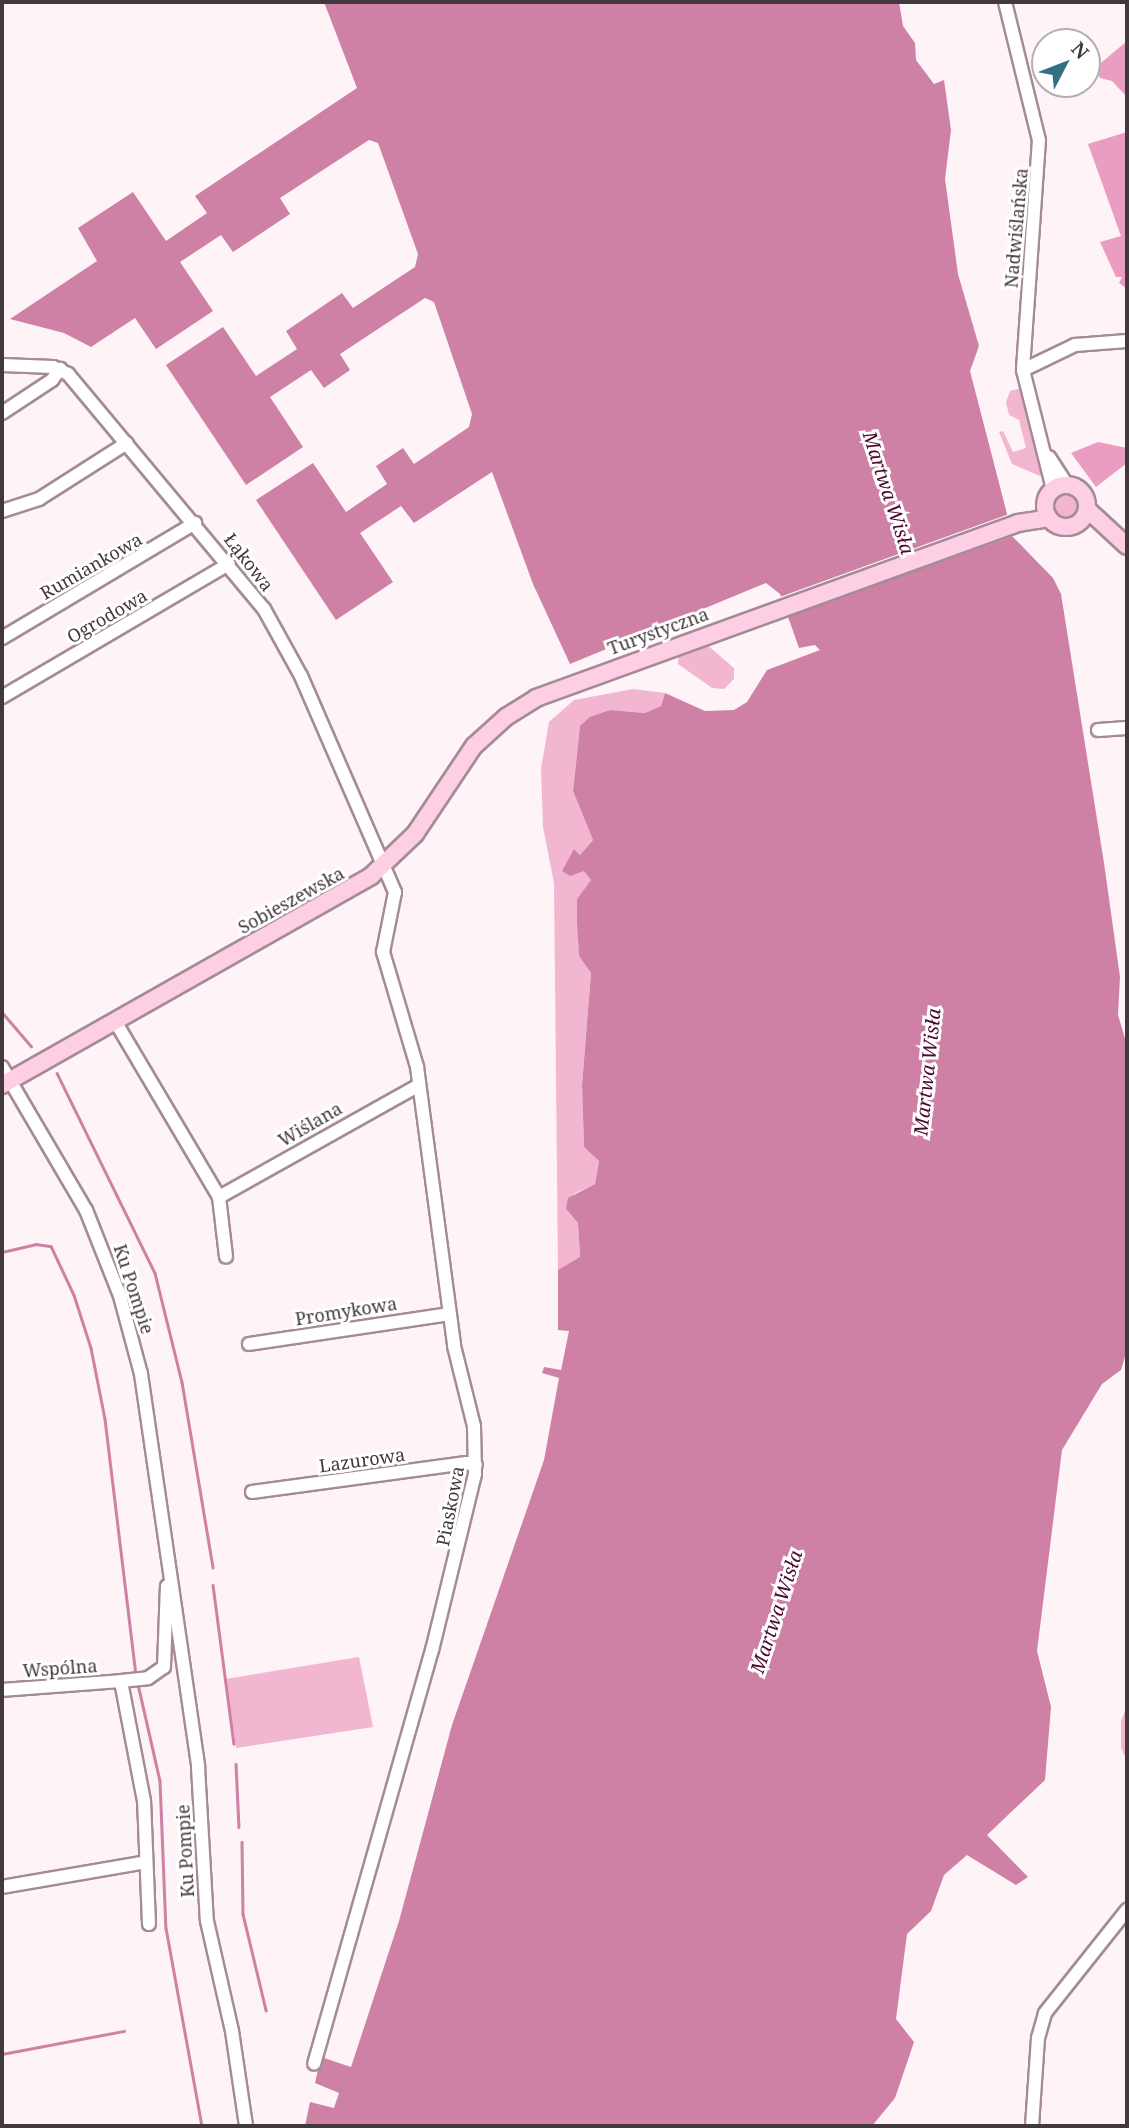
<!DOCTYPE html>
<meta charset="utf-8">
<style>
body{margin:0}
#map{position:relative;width:1129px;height:2128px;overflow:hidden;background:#fef3f7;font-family:"Noto Serif",serif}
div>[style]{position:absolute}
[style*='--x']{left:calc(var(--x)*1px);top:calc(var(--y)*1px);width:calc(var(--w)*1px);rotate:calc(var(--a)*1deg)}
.green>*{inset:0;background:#f3b6d1}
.round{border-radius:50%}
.forest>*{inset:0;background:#eb9cc1}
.water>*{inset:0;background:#ce81a5}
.pier>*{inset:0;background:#fef3f7}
.stream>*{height:2.5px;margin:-1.25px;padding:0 1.25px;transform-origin:1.25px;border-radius:1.25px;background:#ce81a5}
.roads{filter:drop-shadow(2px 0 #a48b96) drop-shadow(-2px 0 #a48b96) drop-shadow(0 2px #a48b96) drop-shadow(0 -2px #a48b96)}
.minor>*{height:12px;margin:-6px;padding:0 6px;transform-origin:6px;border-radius:6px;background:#fff}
.major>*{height:16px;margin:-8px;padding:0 8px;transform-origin:8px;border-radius:8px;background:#fecee4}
.major>.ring{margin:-8px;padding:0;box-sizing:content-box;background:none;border:16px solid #fecee4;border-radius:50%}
span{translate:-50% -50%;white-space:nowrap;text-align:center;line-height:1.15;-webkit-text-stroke:6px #fff;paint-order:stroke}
.street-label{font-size:18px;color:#43383c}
.water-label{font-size:19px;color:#4c0630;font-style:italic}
.frame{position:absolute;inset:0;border:4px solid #43383c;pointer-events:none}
.north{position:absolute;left:1031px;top:28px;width:70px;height:70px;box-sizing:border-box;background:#fff;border:2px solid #b4afb1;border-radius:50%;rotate:48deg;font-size:19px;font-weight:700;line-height:28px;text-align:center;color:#43383c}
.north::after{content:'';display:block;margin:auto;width:24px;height:32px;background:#307284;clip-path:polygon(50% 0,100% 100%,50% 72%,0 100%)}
</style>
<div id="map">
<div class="green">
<div style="clip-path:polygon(1022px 388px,1045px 468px,1040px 476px,1012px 464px,999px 432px,1003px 431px,1013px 452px,1026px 448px,1019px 420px,1009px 415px,1006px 402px,1010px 391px)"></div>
<div class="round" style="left:1052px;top:492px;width:28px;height:28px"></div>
<div style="clip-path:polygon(706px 644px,734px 668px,734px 679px,724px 689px,712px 688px,678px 664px,679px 652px)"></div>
<div style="clip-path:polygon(633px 689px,665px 693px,661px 706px,645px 713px,610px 710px,580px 726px,573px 791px,593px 840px,580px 855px,574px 850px,591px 880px,577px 899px,579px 956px,591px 973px,582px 1085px,584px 1147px,599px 1161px,595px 1184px,574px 1194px,566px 1209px,578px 1223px,580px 1258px,558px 1270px,554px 883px,543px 827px,541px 769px,549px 722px,574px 700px)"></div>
<div style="clip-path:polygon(359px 1657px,373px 1727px,236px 1748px,226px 1679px)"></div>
<div style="clip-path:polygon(1127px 1706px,1127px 1761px,1121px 1748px,1121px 1721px)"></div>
</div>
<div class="forest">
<div style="clip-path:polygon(1127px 41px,1127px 97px,1112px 81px,1100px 78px,1095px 68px)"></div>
<div style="clip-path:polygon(1127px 132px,1127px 289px,1119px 283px,1122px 277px,1116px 277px,1100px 242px,1121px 236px,1088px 144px)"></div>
<div style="clip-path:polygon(1098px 442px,1127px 448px,1127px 463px,1096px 487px,1071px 453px)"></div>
</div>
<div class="water">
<div style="clip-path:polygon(324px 2px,899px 2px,903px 26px,915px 43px,916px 60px,934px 84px,944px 80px,951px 130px,945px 179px,958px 274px,979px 346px,970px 371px,1013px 537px,1053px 578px,1061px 594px,1104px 863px,1120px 977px,1118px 1015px,1127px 1045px,1127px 1350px,1121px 1370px,1102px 1384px,1062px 1450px,1037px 1651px,1051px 1707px,1045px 1780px,987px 1835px,1028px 1877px,1016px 1885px,967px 1855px,944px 1875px,931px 1911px,907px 1934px,896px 2019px,914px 2042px,895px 2098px,872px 2126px,305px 2126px,310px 2102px,334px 2108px,339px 2093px,315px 2083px,321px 2057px,351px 2067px,399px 1921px,452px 1725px,544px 1460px,559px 1378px,542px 1373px,544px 1367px,561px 1370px,569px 1331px,558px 1330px,558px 1270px,580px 1257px,578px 1223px,566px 1209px,568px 1198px,595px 1184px,599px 1161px,584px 1147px,582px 1085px,591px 973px,579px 956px,577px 922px,577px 899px,591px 880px,584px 871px,570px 876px,562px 871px,574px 849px,580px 855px,593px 840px,573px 791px,580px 726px,590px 717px,610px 710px,645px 713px,661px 706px,665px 693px,705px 711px,734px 710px,747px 702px,767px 670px,820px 650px,815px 645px,799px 648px,780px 594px,766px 583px,570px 664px,533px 584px,492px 472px,414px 523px,401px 506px,360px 533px,393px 582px,336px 620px,256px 500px,313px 463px,346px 512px,387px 484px,376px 466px,403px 448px,414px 464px,469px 427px,472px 414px,434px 302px,425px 298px,340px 354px,350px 370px,324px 388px,311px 370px,270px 397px,303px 447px,246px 485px,166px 365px,223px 327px,256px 376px,297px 349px,286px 331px,342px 293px,353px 308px,415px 267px,418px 254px,378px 143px,369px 140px,280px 198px,290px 214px,233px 252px,221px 235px,180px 262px,213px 311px,156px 349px,135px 318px,91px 347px,64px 333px,10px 319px,97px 261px,78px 228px,133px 192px,166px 241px,207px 213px,195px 196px,357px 88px)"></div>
</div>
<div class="pier">
<div style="clip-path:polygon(1009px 514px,1016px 535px,785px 617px,777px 598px)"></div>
</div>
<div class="stream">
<div style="--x:2;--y:1012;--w:45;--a:49.5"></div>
<div style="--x:57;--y:1073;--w:223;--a:63.9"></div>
<div style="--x:155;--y:1273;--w:112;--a:76.1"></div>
<div style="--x:182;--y:1382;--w:188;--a:80.5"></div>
<div style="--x:2;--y:1252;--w:35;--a:-13"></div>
<div style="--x:36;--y:1244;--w:15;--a:8"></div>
<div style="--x:51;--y:1246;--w:54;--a:64.9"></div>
<div style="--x:74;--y:1295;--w:56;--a:72.2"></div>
<div style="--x:91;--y:1348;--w:72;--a:78.8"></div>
<div style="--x:105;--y:1419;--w:257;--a:83.1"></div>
<div style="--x:213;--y:1585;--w:160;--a:82.5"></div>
<div style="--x:138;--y:1684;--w:99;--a:77.2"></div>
<div style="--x:160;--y:1781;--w:147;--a:87.7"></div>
<div style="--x:166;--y:1928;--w:201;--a:79.7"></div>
<div style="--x:236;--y:1764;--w:63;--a:87.3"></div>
<div style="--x:242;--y:1842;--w:72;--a:89.2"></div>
<div style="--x:243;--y:1914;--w:99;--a:76.5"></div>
<div style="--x:2;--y:2054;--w:124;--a:-10.7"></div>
</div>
<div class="roads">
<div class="minor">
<div style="--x:1005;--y:2;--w:142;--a:76.2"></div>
<div style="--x:1039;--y:140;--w:231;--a:94"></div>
<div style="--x:1023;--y:370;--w:123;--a:75.9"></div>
<div style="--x:2;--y:365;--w:51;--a:2.2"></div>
<div style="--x:53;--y:367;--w:17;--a:25"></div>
<div style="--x:68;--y:374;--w:306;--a:50.2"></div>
<div style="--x:264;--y:609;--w:77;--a:61.1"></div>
<div style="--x:301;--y:676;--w:236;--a:66.5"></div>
<div style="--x:395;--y:892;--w:61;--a:101.3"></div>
<div style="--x:383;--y:952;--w:120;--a:73.5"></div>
<div style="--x:417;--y:1067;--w:281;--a:82.4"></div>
<div style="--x:454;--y:1346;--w:82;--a:76"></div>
<div style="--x:474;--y:1426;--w:48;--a:88.8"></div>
<div style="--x:475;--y:1474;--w:181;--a:103.7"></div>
<div style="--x:432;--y:1650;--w:430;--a:105.9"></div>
<div style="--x:1023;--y:370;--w:58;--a:-25.7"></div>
<div style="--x:1075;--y:345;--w:52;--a:-4.4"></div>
<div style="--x:2;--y:413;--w:60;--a:-33.4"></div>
<div style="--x:52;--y:380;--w:14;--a:-54"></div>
<div style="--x:1049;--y:457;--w:33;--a:57"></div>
<div style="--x:2;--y:511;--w:39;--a:-18"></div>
<div style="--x:39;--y:499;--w:104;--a:-32.5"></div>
<div style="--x:2;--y:638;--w:225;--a:-30.8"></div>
<div style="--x:2;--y:697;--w:263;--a:-30.4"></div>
<div style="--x:1098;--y:730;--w:29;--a:-4"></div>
<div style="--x:115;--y:1021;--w:204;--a:59.4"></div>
<div style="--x:219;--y:1197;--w:229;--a:-29.2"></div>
<div style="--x:2;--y:1067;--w:166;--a:59.6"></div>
<div style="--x:86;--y:1210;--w:92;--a:68.4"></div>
<div style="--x:120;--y:1296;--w:81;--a:74.9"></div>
<div style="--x:141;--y:1374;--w:397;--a:81.7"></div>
<div style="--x:198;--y:1767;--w:154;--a:86.7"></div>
<div style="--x:207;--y:1921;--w:113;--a:77.2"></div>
<div style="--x:232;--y:2031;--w:96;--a:81.6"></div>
<div style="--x:219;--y:1197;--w:60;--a:83.3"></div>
<div style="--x:249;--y:1344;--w:202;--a:-8.5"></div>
<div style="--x:252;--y:1492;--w:216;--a:-7.7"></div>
<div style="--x:466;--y:1463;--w:10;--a:11"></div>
<div style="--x:2;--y:1690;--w:119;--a:-4.3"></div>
<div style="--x:2;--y:1887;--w:146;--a:-9.8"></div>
<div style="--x:149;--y:1924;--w:123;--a:-92.3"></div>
<div style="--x:144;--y:1801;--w:122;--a:-100.9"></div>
<div style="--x:121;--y:1681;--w:27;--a:-6"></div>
<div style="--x:148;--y:1678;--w:19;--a:-35"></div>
<div style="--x:164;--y:1667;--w:81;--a:-87.9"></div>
<div style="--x:1032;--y:2126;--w:88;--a:-86.1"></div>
<div style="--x:1038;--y:2038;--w:26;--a:-74"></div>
<div style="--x:1045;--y:2013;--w:132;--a:-51.5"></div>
</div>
<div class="major">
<div class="ring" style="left:1045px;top:485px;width:26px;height:26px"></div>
<div style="--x:1087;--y:509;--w:54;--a:42.8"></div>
<div style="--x:2;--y:1085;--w:424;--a:-29.5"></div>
<div style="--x:371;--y:876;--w:61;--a:-43.7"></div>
<div style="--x:415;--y:834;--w:106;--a:-56.2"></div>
<div style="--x:474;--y:746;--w:43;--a:-42.2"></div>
<div style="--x:506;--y:717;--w:36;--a:-32"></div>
<div style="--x:536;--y:698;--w:513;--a:-19.95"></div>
<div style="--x:1018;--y:523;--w:31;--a:-9"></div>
</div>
</div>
<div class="street-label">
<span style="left:1016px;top:228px;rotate:-85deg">Nadwiślańska</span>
<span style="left:249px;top:562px;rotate:52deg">Łąkowa</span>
<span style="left:91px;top:566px;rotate:-30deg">Rumiankowa</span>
<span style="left:107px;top:616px;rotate:-30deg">Ogrodowa</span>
<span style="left:658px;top:631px;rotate:-20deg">Turystyczna</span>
<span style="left:291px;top:900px;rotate:-29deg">Sobieszewska</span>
<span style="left:310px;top:1124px;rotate:-30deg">Wiślana</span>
<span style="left:134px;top:1289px;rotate:72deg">Ku Pompie</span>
<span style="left:346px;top:1311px;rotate:-9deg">Promykowa</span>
<span style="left:362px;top:1460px;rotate:-8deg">Lazurowa</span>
<span style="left:450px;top:1506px;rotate:-79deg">Piaskowa</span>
<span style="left:60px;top:1668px;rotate:-4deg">Wspólna</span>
<span style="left:185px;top:1851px;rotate:-93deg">Ku Pompie</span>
</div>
<div class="water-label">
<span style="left:888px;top:493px;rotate:72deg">Martwa Wisła</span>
<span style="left:928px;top:1072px;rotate:-84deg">Martwa Wisła</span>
<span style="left:777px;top:1612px;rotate:-72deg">Martwa Wisła</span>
</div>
<div class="frame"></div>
<div class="north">N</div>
</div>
